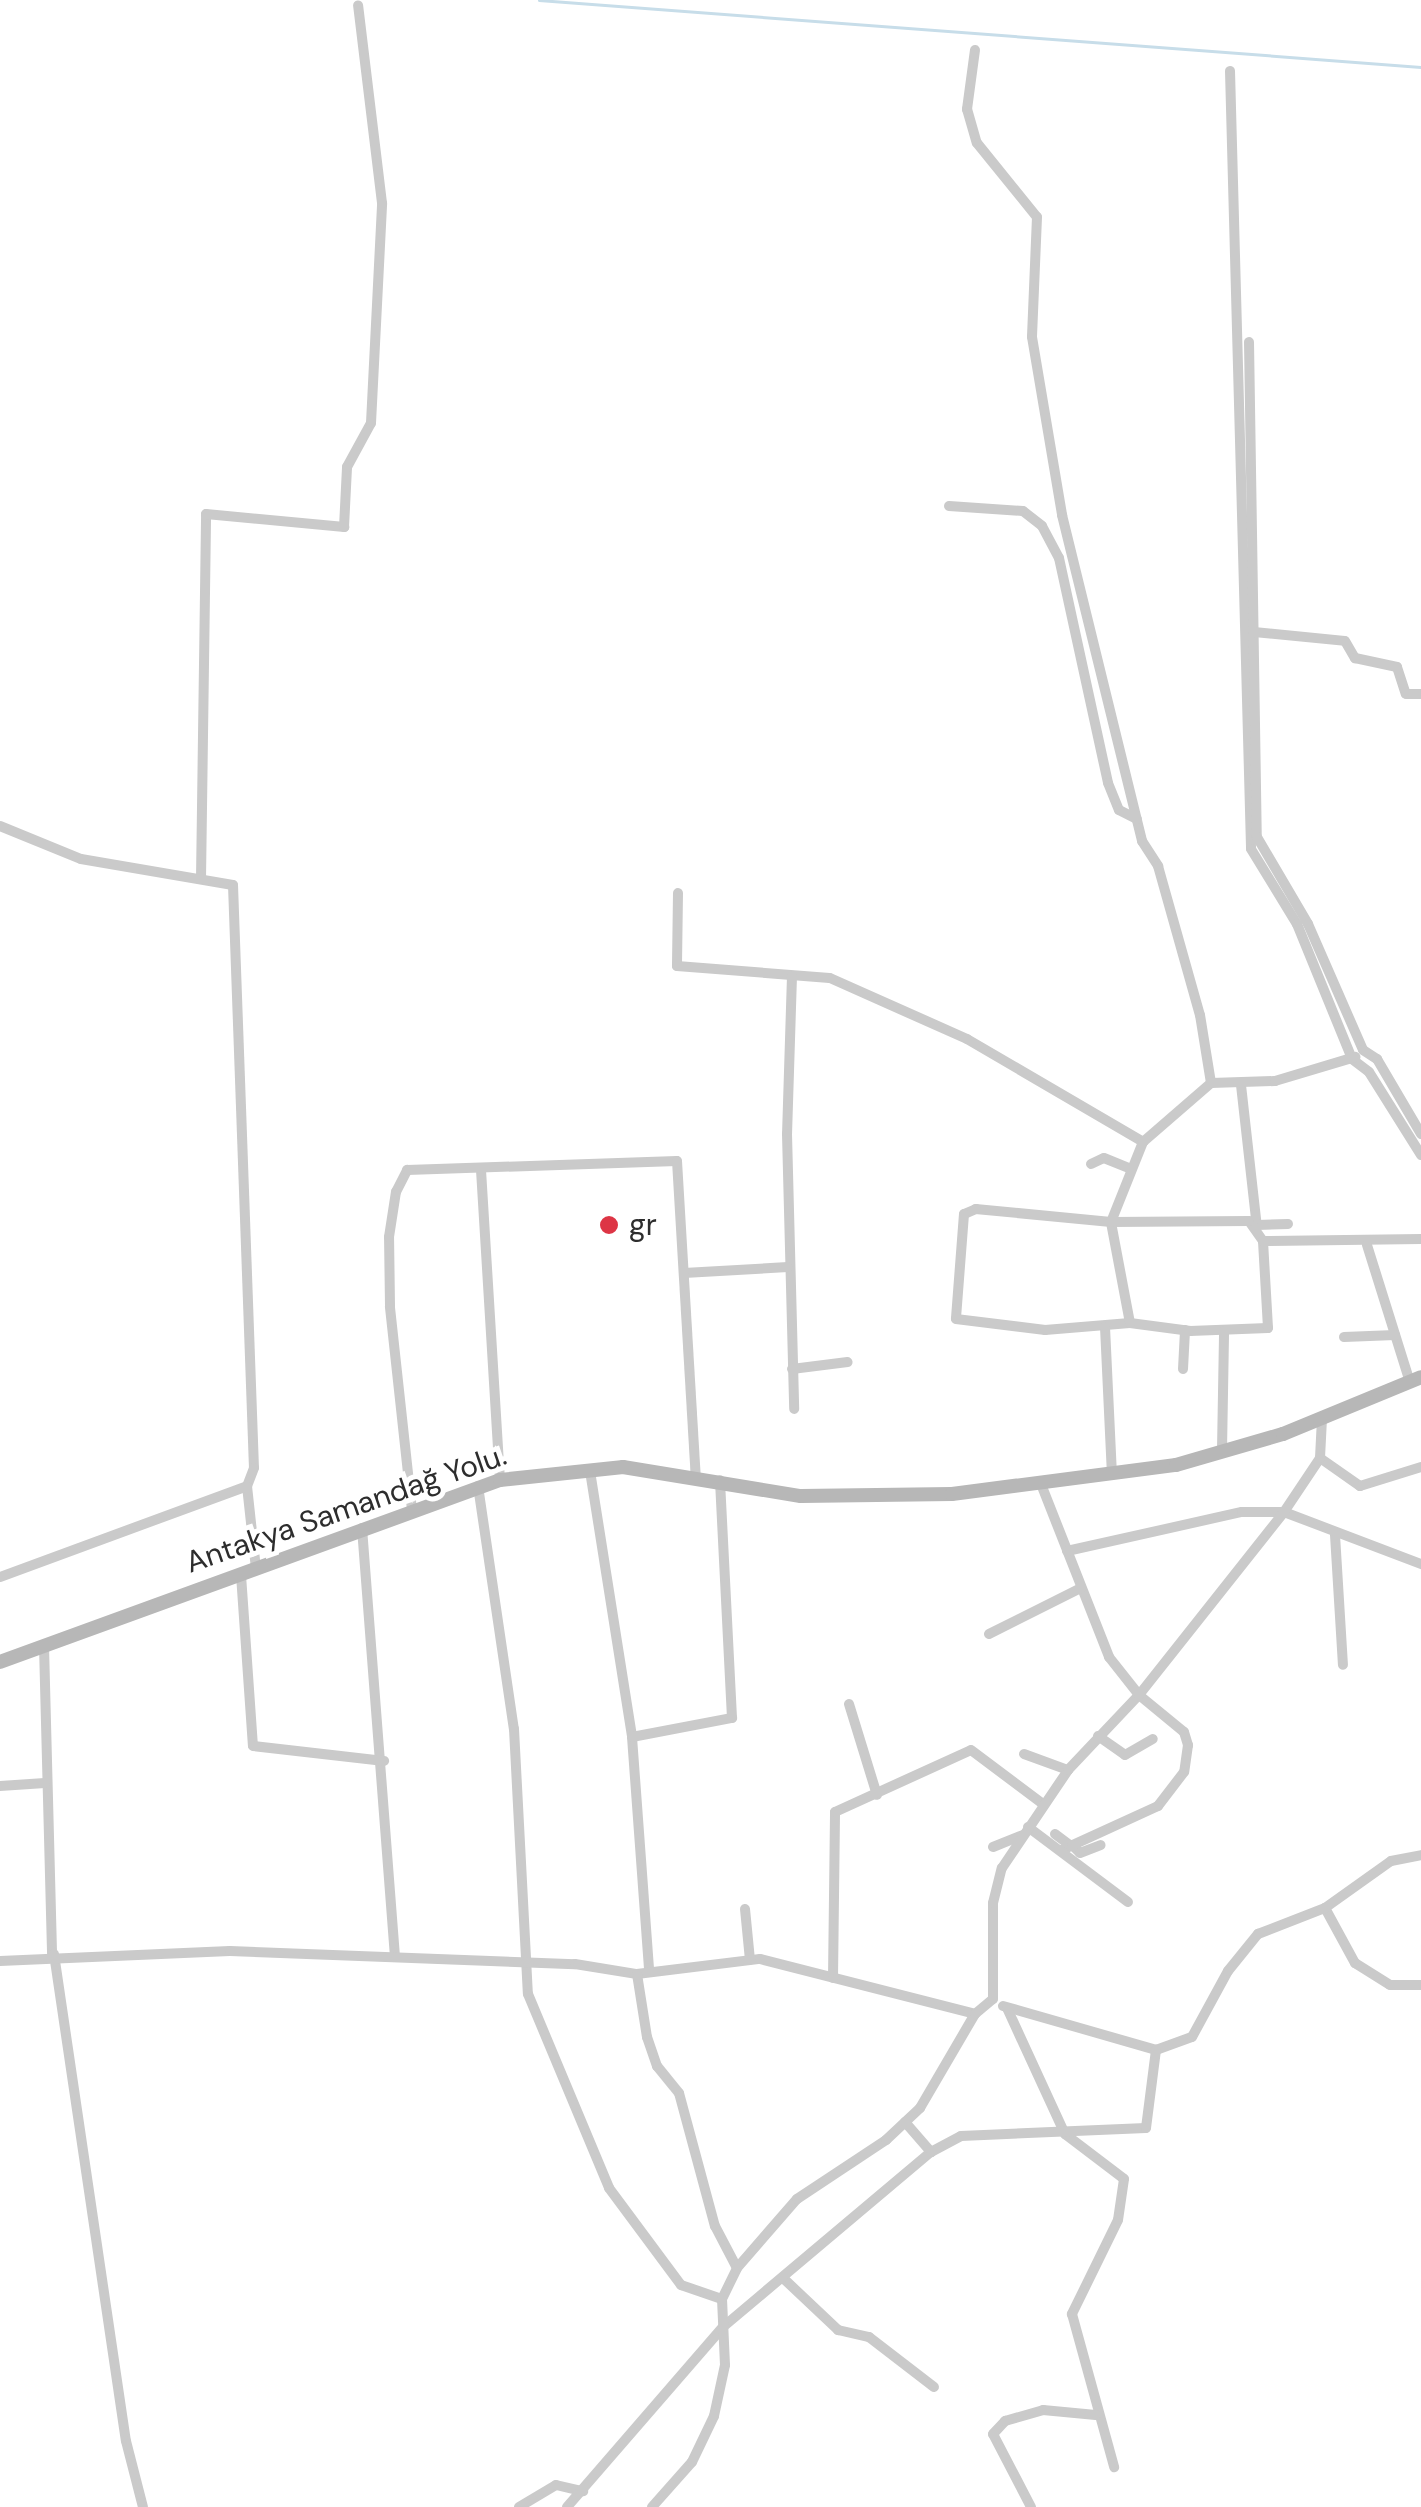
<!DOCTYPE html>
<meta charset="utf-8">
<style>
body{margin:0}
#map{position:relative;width:1421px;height:2507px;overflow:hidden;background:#fff;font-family:"DM Sans",sans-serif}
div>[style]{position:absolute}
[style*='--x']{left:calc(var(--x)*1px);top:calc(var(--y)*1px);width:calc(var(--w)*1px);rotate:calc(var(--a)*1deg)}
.stream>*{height:2.5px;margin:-1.25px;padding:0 1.25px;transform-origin:1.25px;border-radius:1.25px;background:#c7dde9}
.street>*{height:10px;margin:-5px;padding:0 5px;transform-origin:5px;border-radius:5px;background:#cacaca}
.secondary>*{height:14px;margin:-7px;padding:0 7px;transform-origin:7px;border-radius:7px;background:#b7b7b7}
.dots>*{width:28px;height:28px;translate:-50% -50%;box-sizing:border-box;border:5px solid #fff;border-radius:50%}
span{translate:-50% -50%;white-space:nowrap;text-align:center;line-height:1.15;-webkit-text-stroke:10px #fff;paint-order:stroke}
.poi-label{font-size:30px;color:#2d2d2d}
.left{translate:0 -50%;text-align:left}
.street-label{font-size:30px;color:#2d2d2d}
</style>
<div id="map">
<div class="stream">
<div style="--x:539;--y:0;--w:885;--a:4.34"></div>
</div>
<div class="street">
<div style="--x:975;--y:50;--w:60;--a:97.7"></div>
<div style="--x:967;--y:109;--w:35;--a:74"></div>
<div style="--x:977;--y:143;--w:95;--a:51"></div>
<div style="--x:1037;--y:217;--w:120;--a:92.4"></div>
<div style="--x:1032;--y:337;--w:181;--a:80.4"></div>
<div style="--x:1062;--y:515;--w:336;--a:76.2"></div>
<div style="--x:1142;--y:841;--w:30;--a:57"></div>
<div style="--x:1158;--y:866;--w:155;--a:74.3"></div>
<div style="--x:1200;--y:1015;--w:69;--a:80.8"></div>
<div style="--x:1230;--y:71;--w:778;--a:88.45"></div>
<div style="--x:1251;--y:849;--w:88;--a:58.5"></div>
<div style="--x:1297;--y:924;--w:146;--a:67.8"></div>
<div style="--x:1352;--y:1059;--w:21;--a:37"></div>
<div style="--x:1369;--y:1072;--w:98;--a:57.9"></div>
<div style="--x:1249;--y:342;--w:495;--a:89.1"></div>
<div style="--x:1257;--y:837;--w:101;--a:59.6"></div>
<div style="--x:1308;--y:924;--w:137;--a:66.4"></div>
<div style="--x:1363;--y:1050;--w:17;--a:33"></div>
<div style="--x:1377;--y:1059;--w:87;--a:59.6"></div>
<div style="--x:949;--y:506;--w:74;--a:3.9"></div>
<div style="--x:1023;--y:511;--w:24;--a:38"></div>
<div style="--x:1042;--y:526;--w:36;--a:62"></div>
<div style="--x:1059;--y:558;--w:230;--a:77.7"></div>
<div style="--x:1108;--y:783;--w:29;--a:68"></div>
<div style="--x:1119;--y:810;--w:20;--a:27"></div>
<div style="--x:1254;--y:632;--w:91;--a:5.6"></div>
<div style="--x:1345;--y:641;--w:20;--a:60"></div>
<div style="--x:1355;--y:658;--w:43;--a:12.1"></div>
<div style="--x:1397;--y:667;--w:28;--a:72"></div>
<div style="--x:1406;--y:694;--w:15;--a:0"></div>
<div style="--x:0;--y:826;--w:87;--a:22.2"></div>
<div style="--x:81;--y:859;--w:154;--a:9.7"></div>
<div style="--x:233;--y:885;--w:583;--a:87.94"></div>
<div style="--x:254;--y:1468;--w:19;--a:111"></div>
<div style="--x:247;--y:1486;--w:83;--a:83.8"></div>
<div style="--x:201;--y:879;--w:365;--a:-89.2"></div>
<div style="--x:206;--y:514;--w:139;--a:5.4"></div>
<div style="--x:344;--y:527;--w:60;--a:-87.1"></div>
<div style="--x:347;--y:467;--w:50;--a:-61.4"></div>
<div style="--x:371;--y:423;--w:220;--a:-87.1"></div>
<div style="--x:382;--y:203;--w:199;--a:-96.9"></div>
<div style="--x:678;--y:893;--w:73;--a:90.8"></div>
<div style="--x:677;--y:966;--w:153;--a:4.5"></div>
<div style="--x:830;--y:978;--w:150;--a:24"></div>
<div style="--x:967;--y:1039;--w:204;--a:30.3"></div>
<div style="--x:792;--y:976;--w:158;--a:91.8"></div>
<div style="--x:787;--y:1134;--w:275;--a:88.5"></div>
<div style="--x:1241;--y:1085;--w:143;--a:83.6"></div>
<div style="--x:1091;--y:1164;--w:14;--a:-25"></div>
<div style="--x:1104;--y:1158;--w:29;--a:22"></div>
<div style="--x:481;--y:1170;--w:311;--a:86.5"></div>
<div style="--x:1257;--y:1225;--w:31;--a:-2"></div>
<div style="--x:1263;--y:1241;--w:24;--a:-125"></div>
<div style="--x:1249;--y:1221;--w:138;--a:179.6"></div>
<div style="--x:1111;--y:1222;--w:136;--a:-174.5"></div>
<div style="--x:976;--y:1209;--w:13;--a:157"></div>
<div style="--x:964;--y:1214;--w:105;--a:94.4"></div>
<div style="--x:956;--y:1319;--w:90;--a:7"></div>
<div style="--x:1045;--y:1330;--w:85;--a:-4.7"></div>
<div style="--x:1130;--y:1323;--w:61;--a:7.6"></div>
<div style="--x:1190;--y:1331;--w:78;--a:-2.2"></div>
<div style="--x:1268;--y:1328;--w:87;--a:-93.3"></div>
<div style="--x:1263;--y:1241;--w:158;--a:-0.7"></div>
<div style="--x:1367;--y:1245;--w:144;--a:72.6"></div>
<div style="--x:684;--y:1273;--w:104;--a:-3.3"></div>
<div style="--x:1130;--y:1323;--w:103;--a:-100.7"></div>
<div style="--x:1111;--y:1222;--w:86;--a:-68.2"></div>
<div style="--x:1143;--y:1142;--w:90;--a:-40.9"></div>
<div style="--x:1211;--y:1083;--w:64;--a:-1.8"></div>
<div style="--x:1275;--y:1081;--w:84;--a:-16.7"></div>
<div style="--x:1105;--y:1327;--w:146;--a:87.3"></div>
<div style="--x:1344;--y:1337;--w:51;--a:-2.2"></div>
<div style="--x:792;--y:1369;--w:56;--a:-7.1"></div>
<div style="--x:1183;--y:1369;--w:39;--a:-87"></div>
<div style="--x:1222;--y:1450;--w:119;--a:-89"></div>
<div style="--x:1320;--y:1458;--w:49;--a:35"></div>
<div style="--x:1360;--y:1486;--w:64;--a:-17.3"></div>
<div style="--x:590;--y:1471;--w:269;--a:81"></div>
<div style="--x:632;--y:1737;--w:233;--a:85.8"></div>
<div style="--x:1041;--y:1484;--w:186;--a:68.5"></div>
<div style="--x:1109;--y:1657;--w:48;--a:51.7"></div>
<div style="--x:1139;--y:1695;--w:58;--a:39.4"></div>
<div style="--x:1184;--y:1732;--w:14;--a:73"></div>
<div style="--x:1188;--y:1745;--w:27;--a:98"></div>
<div style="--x:1184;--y:1772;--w:43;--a:127.4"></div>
<div style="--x:1158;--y:1806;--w:106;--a:155.4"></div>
<div style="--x:478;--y:1486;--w:246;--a:81.6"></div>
<div style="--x:514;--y:1729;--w:265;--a:87"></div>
<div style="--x:528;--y:1994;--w:210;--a:67.3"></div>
<div style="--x:609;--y:2188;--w:121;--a:53.4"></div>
<div style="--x:681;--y:2285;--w:43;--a:18.9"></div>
<div style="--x:412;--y:1510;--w:205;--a:-96.2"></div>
<div style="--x:390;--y:1306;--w:69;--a:-90.8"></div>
<div style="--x:389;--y:1237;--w:46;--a:-81.2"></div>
<div style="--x:396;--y:1192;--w:25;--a:-63"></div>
<div style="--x:407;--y:1170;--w:270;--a:-1.9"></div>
<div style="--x:677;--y:1161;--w:318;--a:86.6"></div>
<div style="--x:362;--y:1528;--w:427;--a:85.6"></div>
<div style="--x:1335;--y:1535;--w:130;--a:86.5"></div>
<div style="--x:1067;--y:1551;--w:179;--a:-12.6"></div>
<div style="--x:1242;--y:1512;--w:42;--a:0"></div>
<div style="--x:1284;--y:1512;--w:147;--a:20.8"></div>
<div style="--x:241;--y:1575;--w:171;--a:86"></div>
<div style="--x:253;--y:1746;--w:132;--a:6.5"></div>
<div style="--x:0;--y:1577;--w:263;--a:-20.2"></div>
<div style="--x:989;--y:1634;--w:103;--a:-26.6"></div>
<div style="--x:44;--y:1646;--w:308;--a:88.5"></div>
<div style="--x:849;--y:1704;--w:95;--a:72.9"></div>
<div style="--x:1098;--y:1736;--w:33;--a:35"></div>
<div style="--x:1125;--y:1755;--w:32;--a:-30"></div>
<div style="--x:632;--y:1737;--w:102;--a:-10.8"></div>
<div style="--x:732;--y:1718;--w:238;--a:-92.9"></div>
<div style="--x:1024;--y:1754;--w:47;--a:20"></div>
<div style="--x:0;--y:1786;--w:45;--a:-3.8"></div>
<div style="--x:1028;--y:1827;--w:125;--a:36.9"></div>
<div style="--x:1055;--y:1834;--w:20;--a:37"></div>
<div style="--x:1072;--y:1845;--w:11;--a:45"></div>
<div style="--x:1080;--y:1853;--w:22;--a:-21"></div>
<div style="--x:993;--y:1847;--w:32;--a:-22"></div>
<div style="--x:1325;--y:1908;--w:63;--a:61.4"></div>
<div style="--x:1355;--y:1963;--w:41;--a:32.2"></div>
<div style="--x:1390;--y:1985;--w:31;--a:0"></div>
<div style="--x:745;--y:1909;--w:51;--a:84.4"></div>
<div style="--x:54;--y:1954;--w:492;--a:81.6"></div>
<div style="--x:126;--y:2441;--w:68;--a:75.6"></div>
<div style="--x:0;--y:1961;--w:230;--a:-2.5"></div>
<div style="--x:230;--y:1951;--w:345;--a:2.2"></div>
<div style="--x:575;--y:1964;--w:63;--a:9.2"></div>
<div style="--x:637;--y:1974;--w:124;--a:-7"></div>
<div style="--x:760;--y:1959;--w:222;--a:14.3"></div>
<div style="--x:637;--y:1974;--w:64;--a:81"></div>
<div style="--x:647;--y:2037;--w:31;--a:71"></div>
<div style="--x:657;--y:2066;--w:35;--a:51"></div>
<div style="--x:679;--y:2093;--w:138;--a:74.9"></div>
<div style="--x:715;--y:2226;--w:47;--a:62.4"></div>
<div style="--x:833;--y:1978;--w:166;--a:-89.3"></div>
<div style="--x:835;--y:1812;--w:149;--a:-24.5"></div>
<div style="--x:971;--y:1750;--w:90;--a:36.9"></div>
<div style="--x:1003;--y:2006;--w:159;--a:16"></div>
<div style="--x:1156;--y:2050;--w:38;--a:-20"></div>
<div style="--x:1192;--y:2037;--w:75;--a:-61.4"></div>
<div style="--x:1228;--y:1971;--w:48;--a:-51"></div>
<div style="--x:1258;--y:1934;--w:72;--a:-21.2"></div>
<div style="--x:1325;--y:1908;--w:81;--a:-35.5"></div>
<div style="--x:1391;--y:1861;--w:31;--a:-11"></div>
<div style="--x:1007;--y:2008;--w:139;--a:65.3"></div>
<div style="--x:1065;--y:2134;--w:74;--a:37.3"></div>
<div style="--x:1124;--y:2179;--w:41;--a:98.3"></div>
<div style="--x:1118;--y:2220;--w:105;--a:116.1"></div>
<div style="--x:1072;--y:2314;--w:159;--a:74.6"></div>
<div style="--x:905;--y:2122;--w:40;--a:49"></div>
<div style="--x:783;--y:2278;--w:76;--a:43.4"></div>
<div style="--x:838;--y:2330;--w:32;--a:13"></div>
<div style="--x:869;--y:2337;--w:82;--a:37.6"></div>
<div style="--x:519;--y:2507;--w:43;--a:-30.7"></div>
<div style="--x:556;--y:2485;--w:28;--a:13"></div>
<div style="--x:567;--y:2507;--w:238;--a:-49.1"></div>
<div style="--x:723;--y:2327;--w:272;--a:-40.1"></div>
<div style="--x:931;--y:2152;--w:34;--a:-28"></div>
<div style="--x:961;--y:2136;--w:185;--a:-2.5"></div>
<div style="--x:1146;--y:2128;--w:79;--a:-82.7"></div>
<div style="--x:652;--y:2507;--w:60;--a:-48.4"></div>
<div style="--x:692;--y:2462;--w:51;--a:-64.4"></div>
<div style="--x:714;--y:2416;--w:52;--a:-77.8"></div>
<div style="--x:725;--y:2365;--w:66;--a:-92.6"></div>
<div style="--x:722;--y:2299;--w:34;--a:-64"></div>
<div style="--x:737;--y:2268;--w:91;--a:-49"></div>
<div style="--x:797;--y:2199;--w:107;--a:-33.5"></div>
<div style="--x:886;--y:2140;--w:47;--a:-43.3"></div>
<div style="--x:920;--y:2108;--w:109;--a:-59.7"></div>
<div style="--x:975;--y:2014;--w:23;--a:-40"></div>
<div style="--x:993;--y:1999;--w:96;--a:-90"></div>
<div style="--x:993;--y:1903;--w:36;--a:-76"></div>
<div style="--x:1002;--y:1868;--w:118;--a:-56"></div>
<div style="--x:1068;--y:1770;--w:103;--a:-46.6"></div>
<div style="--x:1139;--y:1695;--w:233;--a:-51.6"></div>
<div style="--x:1284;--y:1512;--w:65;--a:-56.3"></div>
<div style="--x:1320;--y:1458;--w:40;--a:-87.1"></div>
<div style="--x:1031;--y:2507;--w:82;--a:-117.5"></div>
<div style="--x:993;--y:2434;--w:18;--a:-47"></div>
<div style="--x:1005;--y:2421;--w:40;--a:-16"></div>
<div style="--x:1043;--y:2410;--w:53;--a:5.4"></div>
</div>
<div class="secondary">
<div style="--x:0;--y:1662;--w:532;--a:-20"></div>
<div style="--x:500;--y:1480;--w:124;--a:-6"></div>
<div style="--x:623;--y:1467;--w:180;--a:9.3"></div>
<div style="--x:801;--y:1496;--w:151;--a:-0.8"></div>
<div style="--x:952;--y:1494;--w:226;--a:-7.4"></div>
<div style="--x:1176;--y:1465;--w:111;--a:-16.2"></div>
<div style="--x:1283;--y:1434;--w:149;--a:-22.4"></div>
</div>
<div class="dots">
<div style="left:609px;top:1225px;background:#dd3545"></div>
</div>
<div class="poi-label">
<span class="left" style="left:629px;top:1225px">gr</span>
</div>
<div class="street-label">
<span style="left:346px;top:1509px;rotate:-19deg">Antakya Samandağ Yolu.</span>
</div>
</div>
